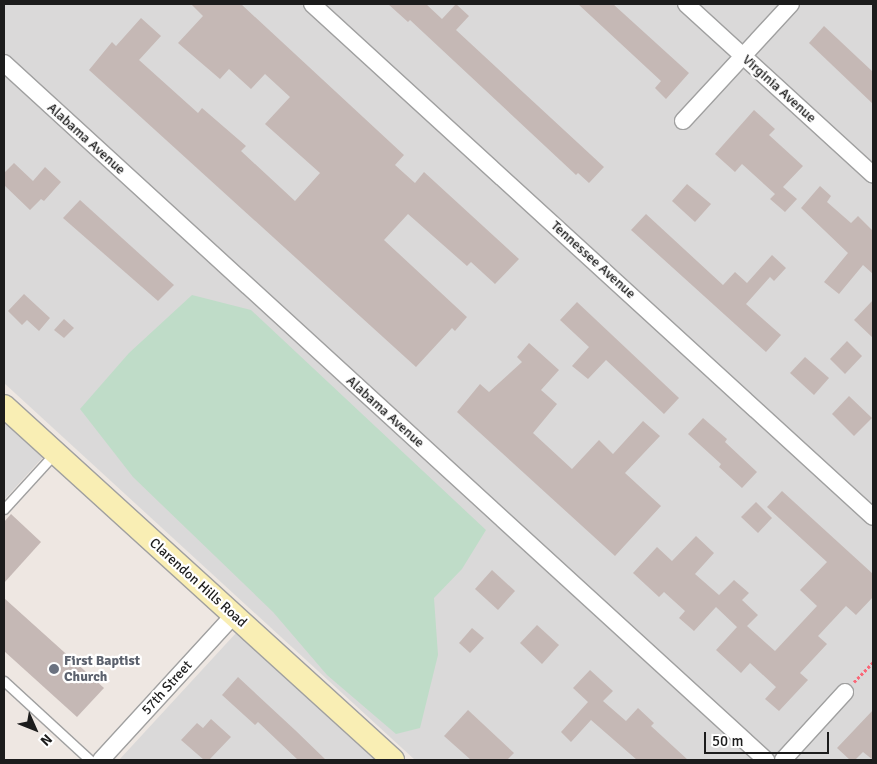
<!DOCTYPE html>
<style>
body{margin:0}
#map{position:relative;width:877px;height:764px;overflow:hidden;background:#eee7e2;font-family:Signika,sans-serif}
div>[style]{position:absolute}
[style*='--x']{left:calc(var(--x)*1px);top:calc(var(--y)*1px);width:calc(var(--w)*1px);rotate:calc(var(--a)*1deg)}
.residential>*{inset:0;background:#dad9d9}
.wetland>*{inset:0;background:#bfdcc8}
.building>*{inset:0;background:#c5b8b5}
.path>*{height:3px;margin-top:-1.5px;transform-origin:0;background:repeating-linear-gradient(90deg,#fa6778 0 2.5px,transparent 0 5px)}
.roads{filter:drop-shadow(1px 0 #a0a0a0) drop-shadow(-1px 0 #a0a0a0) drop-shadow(0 1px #a0a0a0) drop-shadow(0 -1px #a0a0a0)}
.lane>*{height:9px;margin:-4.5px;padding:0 4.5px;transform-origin:4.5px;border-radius:4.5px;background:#fff}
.street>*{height:16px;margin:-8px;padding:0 8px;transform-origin:8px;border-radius:8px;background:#fff}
.secondary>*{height:22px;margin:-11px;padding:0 11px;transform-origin:11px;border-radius:11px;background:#f9eeb4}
.dots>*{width:14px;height:14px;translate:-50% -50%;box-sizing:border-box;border:2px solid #fff;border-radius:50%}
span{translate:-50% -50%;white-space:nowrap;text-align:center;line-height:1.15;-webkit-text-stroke:4.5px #fff;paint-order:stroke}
.street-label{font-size:14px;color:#1c1c1c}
.worship-label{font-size:14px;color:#5b616d;font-weight:700}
.left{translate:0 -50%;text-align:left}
.frame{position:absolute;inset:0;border:5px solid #1c1c1c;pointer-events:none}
.north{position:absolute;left:10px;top:704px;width:50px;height:50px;-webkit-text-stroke:4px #fff;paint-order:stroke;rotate:134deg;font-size:14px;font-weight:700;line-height:20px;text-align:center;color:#1c1c1c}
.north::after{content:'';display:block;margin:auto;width:18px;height:22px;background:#1c1c1c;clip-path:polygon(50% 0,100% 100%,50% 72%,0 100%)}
.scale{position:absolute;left:704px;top:732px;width:125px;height:22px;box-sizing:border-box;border:2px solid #1c1c1c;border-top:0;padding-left:6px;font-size:15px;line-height:18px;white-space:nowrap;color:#1c1c1c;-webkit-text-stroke:4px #fff;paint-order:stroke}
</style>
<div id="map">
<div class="residential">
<div style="clip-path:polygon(4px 4px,873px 4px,873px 760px,415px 760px,4px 383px)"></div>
<div style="clip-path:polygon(4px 417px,45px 455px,4px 500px)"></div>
<div style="clip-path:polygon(236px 633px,375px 760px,119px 760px)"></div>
</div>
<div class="wetland">
<div style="clip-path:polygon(192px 295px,251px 310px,486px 530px,462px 569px,434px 598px,438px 655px,420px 728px,396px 734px,327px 675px,273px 612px,133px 477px,80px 409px,129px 353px)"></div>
</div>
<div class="building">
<div style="clip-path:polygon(191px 4px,241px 4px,404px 155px,395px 165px,415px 183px,424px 172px,519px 259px,495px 284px,471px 262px,467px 266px,408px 214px,384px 240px,467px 317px,455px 331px,452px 328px,416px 367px,89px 70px,112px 42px,116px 46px,141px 18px,161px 36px,139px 60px,198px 113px,202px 108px,246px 146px,241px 151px,295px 201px,320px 173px,265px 124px,290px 97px,265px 74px,251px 89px,229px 69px,220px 79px,178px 43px,203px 16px)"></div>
<div style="clip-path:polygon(388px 4px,426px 4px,442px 19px,456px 4px,469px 16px,456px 30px,604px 167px,589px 183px,578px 173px,576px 175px,410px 20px,408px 22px)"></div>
<div style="clip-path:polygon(578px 4px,613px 4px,689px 73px,666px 99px,655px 88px,661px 81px)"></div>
<div style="clip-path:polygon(824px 26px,873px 72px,873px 104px,809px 43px)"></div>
<div style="clip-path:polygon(754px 110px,775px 129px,769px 135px,803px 166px,783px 187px,797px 199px,785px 212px,770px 199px,775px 194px,742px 164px,735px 172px,715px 154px)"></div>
<div style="clip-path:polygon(14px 163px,33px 181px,45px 167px,61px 182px,44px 201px,41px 199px,30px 210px,4px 185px,4px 173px)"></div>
<div style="clip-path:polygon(687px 184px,711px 204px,695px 222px,672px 201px)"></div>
<div style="clip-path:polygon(820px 186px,831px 196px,827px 202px,851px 223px,858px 216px,873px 231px,873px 274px,863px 265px,839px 294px,824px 282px,848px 253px,801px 208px)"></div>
<div style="clip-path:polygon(80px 200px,174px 285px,158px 301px,63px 218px)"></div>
<div style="clip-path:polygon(646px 214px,723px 285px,735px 272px,747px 283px,772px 255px,786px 268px,774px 281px,770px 277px,746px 304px,781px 335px,766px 352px,631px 230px)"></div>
<div style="clip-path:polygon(24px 294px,50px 318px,39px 331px,27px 320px,22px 325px,8px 311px)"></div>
<div style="clip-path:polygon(873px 300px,873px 338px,854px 320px)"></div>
<div style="clip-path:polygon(577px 302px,679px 398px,664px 414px,606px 360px,588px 379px,572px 366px,589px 347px,560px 320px)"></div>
<div style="clip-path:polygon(64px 319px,74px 328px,64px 338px,54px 330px)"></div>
<div style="clip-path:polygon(847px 341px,862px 356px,845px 374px,830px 359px)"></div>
<div style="clip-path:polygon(529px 343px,559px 370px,541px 390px,557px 404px,533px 433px,572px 469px,599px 440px,613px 454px,643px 421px,660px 436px,625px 473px,661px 506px,615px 556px,457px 412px,480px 384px,489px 392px,522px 362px,517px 357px)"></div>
<div style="clip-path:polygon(805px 357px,829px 378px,814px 395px,790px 373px)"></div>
<div style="clip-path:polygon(849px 396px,872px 418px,854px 436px,832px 414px)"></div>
<div style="clip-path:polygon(703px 418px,727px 439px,725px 442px,757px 472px,742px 488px,719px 467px,721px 464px,688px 434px)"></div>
<div style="clip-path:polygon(782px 491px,873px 574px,873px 597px,856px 615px,846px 606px,818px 636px,827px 644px,800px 673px,808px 680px,779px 711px,765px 699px,776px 687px,750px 663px,741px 673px,716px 650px,737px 627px,716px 607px,694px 631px,679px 618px,685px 611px,664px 592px,659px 597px,633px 573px,657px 547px,672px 561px,696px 536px,714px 553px,695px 574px,719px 595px,734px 580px,749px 593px,742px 600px,758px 615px,747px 626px,775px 651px,817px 606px,800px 590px,827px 562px,767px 507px)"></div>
<div style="clip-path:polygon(756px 502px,772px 518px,758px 533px,741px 517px)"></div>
<div style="clip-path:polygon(11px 514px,41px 542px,4px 583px,4px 522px)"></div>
<div style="clip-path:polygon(492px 570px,515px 591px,498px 610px,475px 589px)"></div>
<div style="clip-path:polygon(4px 598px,104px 688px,77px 717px,4px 651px)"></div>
<div style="clip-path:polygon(537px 625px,559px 645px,542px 664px,520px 643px)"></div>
<div style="clip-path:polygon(472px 628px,484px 638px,470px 653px,459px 643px)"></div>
<div style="clip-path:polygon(590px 670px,613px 691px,603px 701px,626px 721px,638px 708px,654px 723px,651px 726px,688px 760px,637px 760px,591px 720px,571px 742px,561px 732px,588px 702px,573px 688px)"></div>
<div style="clip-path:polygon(238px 677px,295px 730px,326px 760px,298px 760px,258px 722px,255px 725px,222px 695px)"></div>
<div style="clip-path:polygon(468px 710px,514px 753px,507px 760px,471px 760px,444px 736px)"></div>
<div style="clip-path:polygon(873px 710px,873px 760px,863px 752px,855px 760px,850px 760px,837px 748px)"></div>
<div style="clip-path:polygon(211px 719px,231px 737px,209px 760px,204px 760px,181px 740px,197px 723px,203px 728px)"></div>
</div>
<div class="path">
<div style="--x:854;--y:682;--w:28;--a:-46"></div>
</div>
<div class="roads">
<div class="lane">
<div style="--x:4;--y:509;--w:76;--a:-47.7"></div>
<div style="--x:4;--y:681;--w:117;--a:42.6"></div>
</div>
<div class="street">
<div style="--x:312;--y:4;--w:760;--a:42.44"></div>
<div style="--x:686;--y:4;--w:253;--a:42.4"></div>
<div style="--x:4;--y:63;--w:1033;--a:42.45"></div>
<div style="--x:683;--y:121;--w:159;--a:-47.3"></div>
<div style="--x:101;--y:760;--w:197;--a:-47.5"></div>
<div style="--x:783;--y:760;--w:92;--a:-47.6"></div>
</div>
<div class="secondary">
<div style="--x:4;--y:406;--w:526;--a:42.3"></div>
</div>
</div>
<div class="dots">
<div style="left:54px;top:669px;background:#6b7280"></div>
</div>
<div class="street-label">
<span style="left:779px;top:89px;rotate:42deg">Virginia Avenue</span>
<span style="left:86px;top:139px;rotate:42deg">Alabama Avenue</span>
<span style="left:593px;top:260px;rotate:42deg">Tennessee Avenue</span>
<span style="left:385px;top:412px;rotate:42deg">Alabama Avenue</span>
<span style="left:198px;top:583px;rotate:42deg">Clarendon Hills Road</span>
<span style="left:167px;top:688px;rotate:-48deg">57th Street</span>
</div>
<div class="worship-label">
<span class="left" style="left:64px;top:669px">First Baptist<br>Church</span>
</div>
<div class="frame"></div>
<div class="north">N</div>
<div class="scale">50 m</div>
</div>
